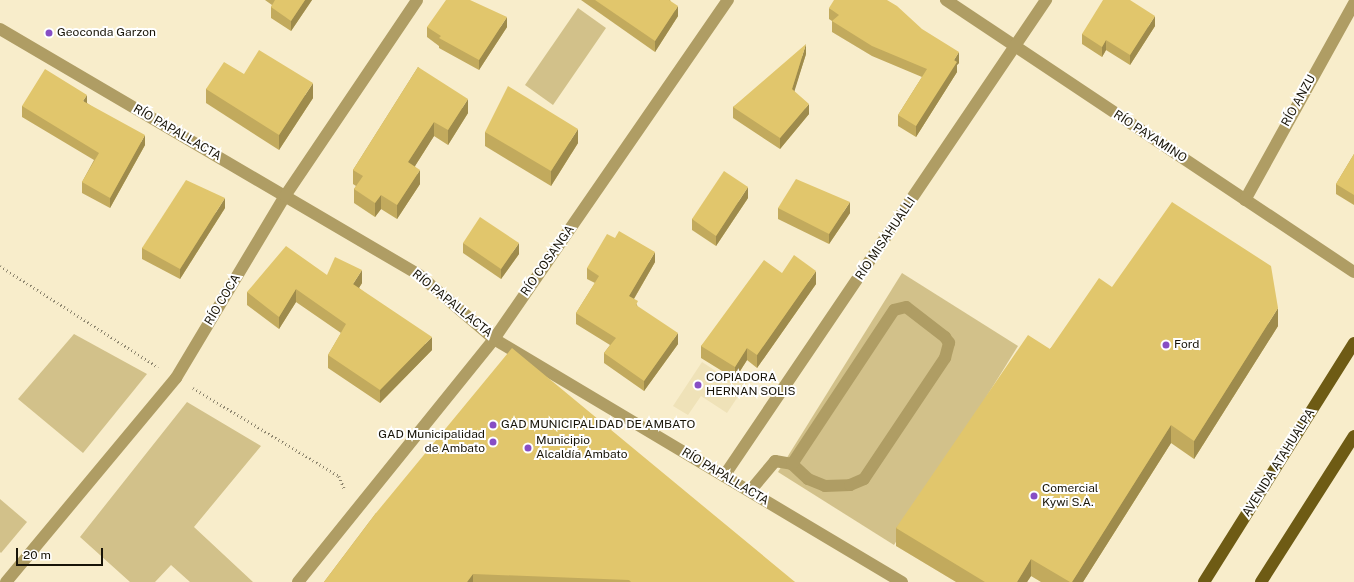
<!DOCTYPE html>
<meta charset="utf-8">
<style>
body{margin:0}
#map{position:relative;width:1354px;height:582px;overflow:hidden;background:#f8edcb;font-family:"Public Sans",sans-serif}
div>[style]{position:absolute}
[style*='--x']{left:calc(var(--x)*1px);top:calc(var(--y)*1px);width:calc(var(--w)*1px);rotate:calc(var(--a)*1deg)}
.built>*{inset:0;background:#efe2b8}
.green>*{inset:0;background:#d2c18a}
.path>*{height:2.5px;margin-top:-1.25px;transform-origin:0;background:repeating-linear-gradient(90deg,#8f8770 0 1px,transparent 0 4px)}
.lane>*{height:12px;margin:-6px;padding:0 6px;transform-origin:6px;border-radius:6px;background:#af9d64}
.street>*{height:12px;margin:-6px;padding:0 6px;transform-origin:6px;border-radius:6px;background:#af9d64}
.primary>*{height:12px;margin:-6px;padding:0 6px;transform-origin:6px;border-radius:6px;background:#6e5b14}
.wall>*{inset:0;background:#c2aa5d}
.shaded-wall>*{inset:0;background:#9e8b4c}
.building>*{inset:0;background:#e1c66c}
.dots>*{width:11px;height:11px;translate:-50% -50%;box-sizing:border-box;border:2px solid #fff;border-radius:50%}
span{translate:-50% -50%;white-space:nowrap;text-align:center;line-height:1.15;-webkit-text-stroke:4px #fff;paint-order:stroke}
.poi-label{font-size:12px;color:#181408}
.left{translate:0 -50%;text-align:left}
.right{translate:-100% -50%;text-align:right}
.street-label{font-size:12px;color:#181408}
.scale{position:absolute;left:16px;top:548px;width:87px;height:18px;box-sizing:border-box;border:2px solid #181408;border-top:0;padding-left:5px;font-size:12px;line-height:14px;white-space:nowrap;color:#181408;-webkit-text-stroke:3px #fff;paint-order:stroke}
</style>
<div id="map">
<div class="built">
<div style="clip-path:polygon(702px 362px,734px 383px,741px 378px,747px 383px,727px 413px,701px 396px,688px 415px,673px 406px)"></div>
</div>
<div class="green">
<div style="clip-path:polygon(578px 8px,606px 28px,553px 105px,525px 85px)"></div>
<div style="clip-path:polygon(902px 273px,1018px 346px,894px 545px,778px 472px)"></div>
<div style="clip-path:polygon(74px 334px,147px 374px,83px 453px,18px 399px)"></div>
<div style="clip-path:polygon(187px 402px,261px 446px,194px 527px,253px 582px,190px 582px,171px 565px,155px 582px,130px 582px,80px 537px)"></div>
<div style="clip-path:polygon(0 499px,27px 522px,1px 553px,0 552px)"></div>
</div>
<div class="path">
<div style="--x:0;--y:266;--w:188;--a:32.6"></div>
<div style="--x:193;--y:388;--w:170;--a:31.1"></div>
<div style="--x:339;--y:476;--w:15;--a:67"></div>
</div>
<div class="lane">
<div style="--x:750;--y:491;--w:39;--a:-50"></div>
<div style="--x:775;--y:461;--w:17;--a:10"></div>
<div style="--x:792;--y:464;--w:22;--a:43"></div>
<div style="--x:808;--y:479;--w:18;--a:22"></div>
<div style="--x:825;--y:486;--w:25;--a:-2"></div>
<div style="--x:850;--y:485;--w:15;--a:-23"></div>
<div style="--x:864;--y:479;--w:146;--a:-56.2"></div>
<div style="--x:945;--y:358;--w:16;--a:-75"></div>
<div style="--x:949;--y:343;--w:7;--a:-124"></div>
<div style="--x:945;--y:337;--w:49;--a:-142.4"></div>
<div style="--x:906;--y:307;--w:12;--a:166"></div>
<div style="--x:894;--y:310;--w:185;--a:123.5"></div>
</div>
<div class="street">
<div style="--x:946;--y:0;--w:490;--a:33.7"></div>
<div style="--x:0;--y:29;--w:486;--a:30.4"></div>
<div style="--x:419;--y:275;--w:99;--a:40.5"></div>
<div style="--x:494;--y:339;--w:475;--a:30.8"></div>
<div style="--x:1245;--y:200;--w:225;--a:-61"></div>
<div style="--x:724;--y:476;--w:575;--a:-55.92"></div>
<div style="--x:6;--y:582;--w:266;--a:-50.2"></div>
<div style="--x:176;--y:378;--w:212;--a:-59.1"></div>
<div style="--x:285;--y:196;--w:236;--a:-56"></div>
<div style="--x:298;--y:582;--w:312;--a:-51.1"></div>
<div style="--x:494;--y:339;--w:412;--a:-55.4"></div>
</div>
<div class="primary">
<div style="--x:1204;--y:582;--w:282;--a:-57.9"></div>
<div style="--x:1261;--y:582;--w:173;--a:-57.5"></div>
</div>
<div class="wall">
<div style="clip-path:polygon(265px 0,312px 0,291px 31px,271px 18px,271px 7px,272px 5px)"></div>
<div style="clip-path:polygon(581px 0,670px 0,678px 16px,655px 52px)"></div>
<div style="clip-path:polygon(829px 8px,959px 63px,957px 65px,957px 72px,916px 137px,898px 126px,898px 115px,922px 77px,872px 56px,832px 32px,832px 21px,829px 19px)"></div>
<div style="clip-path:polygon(1155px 26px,1130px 65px,1106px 50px,1102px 57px,1082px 44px,1082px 34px)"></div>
<div style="clip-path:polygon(427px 27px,507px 27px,479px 70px,439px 48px,439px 46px,427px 37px)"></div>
<div style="clip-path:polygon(806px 54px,794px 91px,809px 114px,780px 149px,733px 118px,733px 107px)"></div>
<div style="clip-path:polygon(418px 67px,468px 113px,448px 145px,434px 136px,415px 166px,420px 184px,397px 219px,381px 209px,375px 217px,354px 203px,354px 189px,356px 186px,353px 184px,353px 170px)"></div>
<div style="clip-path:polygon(244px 74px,313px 98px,279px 150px,206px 103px,206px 89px)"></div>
<div style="clip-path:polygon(87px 103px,145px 145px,110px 208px,82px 193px,82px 182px,94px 160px,22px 117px,22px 106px)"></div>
<div style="clip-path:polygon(485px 132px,578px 143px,551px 186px,485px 146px)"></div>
<div style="clip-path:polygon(1354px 154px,1354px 205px,1336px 194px,1336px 184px)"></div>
<div style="clip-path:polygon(748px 198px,716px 246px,692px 230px,692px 219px)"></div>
<div style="clip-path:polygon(225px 208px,180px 279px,142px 259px,142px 248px)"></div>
<div style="clip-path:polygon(778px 208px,850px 213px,829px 244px,778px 219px)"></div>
<div style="clip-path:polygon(463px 243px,519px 254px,501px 279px,463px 253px)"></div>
<div style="clip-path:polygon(655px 262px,634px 299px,638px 307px,678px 344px,644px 391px,604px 363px,604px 353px,610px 345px,576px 324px,576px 313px,595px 283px,587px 279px,587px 268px)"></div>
<div style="clip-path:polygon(782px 273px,816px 284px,757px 368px,747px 360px,735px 379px,701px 358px,701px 346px)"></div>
<div style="clip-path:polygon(362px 283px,359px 288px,432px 350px,380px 403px,328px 368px,328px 355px,341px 333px,296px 302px,279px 329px,247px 305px,247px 292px)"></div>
<div style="clip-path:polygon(1112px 287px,1278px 326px,1194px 459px,1171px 443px,1083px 582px,1041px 582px,1031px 576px,1027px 582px,956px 582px,896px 546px,896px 528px,1050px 349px)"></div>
<div style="clip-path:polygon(376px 513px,795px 582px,324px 582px)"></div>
</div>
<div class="shaded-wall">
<div style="clip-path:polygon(305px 0,312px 0,291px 31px,291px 21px)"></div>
<div style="clip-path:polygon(678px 6px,678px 16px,655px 52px,655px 41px)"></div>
<div style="clip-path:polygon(1155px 16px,1155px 26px,1130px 65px,1130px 55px)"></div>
<div style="clip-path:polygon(507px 17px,507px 27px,479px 70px,479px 60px)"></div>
<div style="clip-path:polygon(1106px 40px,1106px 50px,1102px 57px,1102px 47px)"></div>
<div style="clip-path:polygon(806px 44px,806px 54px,792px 99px,792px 89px)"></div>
<div style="clip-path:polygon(959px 52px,959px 63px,957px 65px,957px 72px,916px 137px,916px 126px,954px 60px)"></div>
<div style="clip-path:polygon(313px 83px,313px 98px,279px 150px,279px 135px)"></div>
<div style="clip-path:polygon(87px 95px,87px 105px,83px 101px)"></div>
<div style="clip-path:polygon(468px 99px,468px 113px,448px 145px,448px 130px)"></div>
<div style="clip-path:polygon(809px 104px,809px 114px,780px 149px,780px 138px)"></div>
<div style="clip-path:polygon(434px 122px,434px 136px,408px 177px,408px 162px)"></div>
<div style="clip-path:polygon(578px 129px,578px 143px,551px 186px,551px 171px)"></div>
<div style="clip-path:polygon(145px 135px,145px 145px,110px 208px,110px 198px)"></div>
<div style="clip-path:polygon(420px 170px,420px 184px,397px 219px,397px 205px)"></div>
<div style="clip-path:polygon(748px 187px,748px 198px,716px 246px,716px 236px)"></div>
<div style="clip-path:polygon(381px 195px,381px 209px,375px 217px,375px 203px)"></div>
<div style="clip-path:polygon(225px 198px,225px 208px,180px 279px,180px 269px)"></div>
<div style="clip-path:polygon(850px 202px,850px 213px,829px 244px,829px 234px)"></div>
<div style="clip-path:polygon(519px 243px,519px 254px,501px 279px,501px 269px)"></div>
<div style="clip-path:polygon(655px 252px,655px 262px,629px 307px,629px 296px)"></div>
<div style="clip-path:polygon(362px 270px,362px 283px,353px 297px,353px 284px)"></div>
<div style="clip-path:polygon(816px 271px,816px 284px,757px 368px,757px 355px)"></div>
<div style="clip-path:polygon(296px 289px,296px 302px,279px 329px,279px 317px)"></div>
<div style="clip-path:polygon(1278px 308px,1278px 326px,1194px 459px,1194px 441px)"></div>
<div style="clip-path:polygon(678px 333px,678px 344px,644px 391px,644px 381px)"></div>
<div style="clip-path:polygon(432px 337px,432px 350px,380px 403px,380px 390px)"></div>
<div style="clip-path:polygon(747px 348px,747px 360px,735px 379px,735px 367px)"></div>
<div style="clip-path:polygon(1171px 425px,1171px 443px,1083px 582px,1072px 582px)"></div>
<div style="clip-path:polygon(1031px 559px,1031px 576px,1027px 582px,1017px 582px)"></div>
<div style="clip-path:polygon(473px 574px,473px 582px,467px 582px)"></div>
</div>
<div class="building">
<div style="clip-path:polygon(275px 0,305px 0,291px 21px,271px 7px)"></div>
<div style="clip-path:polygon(446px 0,470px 0,507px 17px,479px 60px,439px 38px,441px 36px,427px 27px)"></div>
<div style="clip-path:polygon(595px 0,669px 0,678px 6px,655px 41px)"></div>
<div style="clip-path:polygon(834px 0,887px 0,897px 6px,922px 29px,959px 52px,954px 60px,957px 62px,916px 126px,898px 115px,927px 69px,872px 46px,832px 21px,839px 15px,829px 8px)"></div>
<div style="clip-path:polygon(1103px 0,1130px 0,1155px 16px,1130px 55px,1106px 40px,1102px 47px,1082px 34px)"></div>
<div style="clip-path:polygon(806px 44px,792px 89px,809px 104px,780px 138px,733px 107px)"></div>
<div style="clip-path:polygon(259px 50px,313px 83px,279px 135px,206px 89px,224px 62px,244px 74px)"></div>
<div style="clip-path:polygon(418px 67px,468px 99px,448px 130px,434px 122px,408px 162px,420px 170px,397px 205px,381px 195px,375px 203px,354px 189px,363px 176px,353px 170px)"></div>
<div style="clip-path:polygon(45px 69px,87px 95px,83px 101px,145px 135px,110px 198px,82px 182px,99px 153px,22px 106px)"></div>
<div style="clip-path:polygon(508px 86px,578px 129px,551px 171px,485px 132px)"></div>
<div style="clip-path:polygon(1354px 154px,1354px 195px,1336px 184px)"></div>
<div style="clip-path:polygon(724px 171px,748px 187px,716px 236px,692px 219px)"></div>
<div style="clip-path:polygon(796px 179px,850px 202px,829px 234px,778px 208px)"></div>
<div style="clip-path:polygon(186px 180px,225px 198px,180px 269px,142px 248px)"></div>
<div style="clip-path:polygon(1172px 202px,1271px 266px,1278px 308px,1194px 441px,1171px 425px,1072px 582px,1070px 582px,1031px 559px,1017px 582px,985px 582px,896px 528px,1028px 335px,1050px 349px,1099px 278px,1112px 287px)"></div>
<div style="clip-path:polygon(480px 217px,519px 243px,501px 269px,463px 243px)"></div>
<div style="clip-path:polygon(619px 231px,655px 252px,629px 296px,638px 301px,636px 305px,678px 333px,644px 381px,604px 353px,616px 338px,576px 313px,599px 276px,587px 268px,607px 234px,615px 238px)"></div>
<div style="clip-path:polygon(286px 246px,327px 275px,335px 257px,362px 270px,353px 284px,432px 337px,380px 390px,328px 355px,346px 324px,296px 289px,279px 317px,247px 292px)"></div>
<div style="clip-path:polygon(794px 255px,816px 271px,757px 355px,747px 348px,735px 367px,701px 346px,764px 260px,782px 273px)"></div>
<div style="clip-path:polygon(512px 348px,795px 582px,631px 582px,629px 580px,473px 574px,467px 582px,324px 582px,376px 513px)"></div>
</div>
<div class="dots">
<div style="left:49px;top:33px;background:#874ec5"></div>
<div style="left:1166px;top:345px;background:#874ec5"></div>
<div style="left:698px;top:385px;background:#874ec5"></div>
<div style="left:493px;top:425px;background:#874ec5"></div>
<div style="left:493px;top:442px;background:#874ec5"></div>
<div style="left:528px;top:448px;background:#874ec5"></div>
<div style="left:1034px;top:496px;background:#874ec5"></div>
</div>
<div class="poi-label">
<span class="left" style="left:57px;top:33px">Geoconda Garzon</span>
<span class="left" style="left:1174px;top:345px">Ford</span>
<span class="left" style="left:706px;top:385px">COPIADORA<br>HERNAN SOLIS</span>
<span class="left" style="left:501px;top:425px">GAD MUNICIPALIDAD DE AMBATO</span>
<span class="right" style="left:485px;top:442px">GAD Municipalidad<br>de Ambato</span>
<span class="left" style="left:536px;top:448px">Municipio<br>Alcaldía Ambato</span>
<span class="left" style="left:1042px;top:496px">Comercial<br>Kywi S.A.</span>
</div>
<div class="street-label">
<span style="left:1299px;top:101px;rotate:-61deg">RÍO ANZU</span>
<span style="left:177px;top:133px;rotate:30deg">RÍO PAPALLACTA</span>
<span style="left:1150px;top:137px;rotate:33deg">RÍO PAYAMINO</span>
<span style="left:886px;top:239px;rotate:-56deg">RÍO MISAHUALLI</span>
<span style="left:548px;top:261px;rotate:-55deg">RÍO COSANGA</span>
<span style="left:223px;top:300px;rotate:-59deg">RÍO COCA</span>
<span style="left:452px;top:304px;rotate:39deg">RÍO PAPALLACTA</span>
<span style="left:1279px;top:463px;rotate:-58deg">AVENIDA ATAHUALPA</span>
<span style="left:725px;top:477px;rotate:31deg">RÍO PAPALLACTA</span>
</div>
<div class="scale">20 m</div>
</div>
